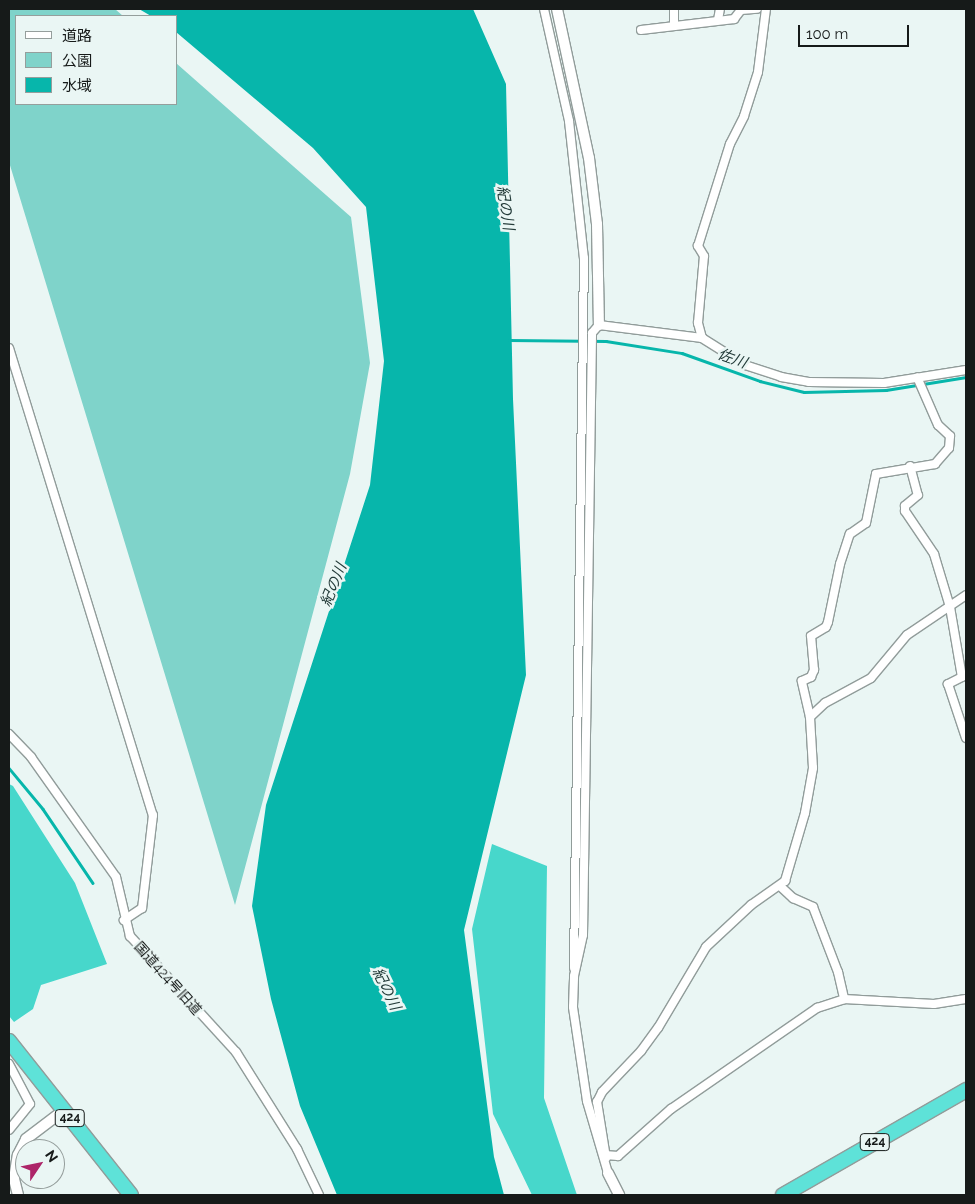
<!DOCTYPE html>
<meta charset="utf-8">
<style>
body{margin:0}
#map{position:relative;width:975px;height:1204px;overflow:hidden;background:#eaf6f4;font-family:Raleway,"Noto Sans JP",sans-serif}
div>[style]{position:absolute}
[style*='--x']{left:calc(var(--x)*1px);top:calc(var(--y)*1px);width:calc(var(--w)*1px);rotate:calc(var(--a)*1deg)}
.green>*{inset:0;background:#7fd3ca}
.forest>*{inset:0;background:#47d7cb}
.water>*{inset:0;background:#07b6ab}
.stream>*{height:2.5px;margin:-1.25px;padding:0 1.25px;transform-origin:1.25px;border-radius:1.25px;background:#07b6ab}
.roads{filter:drop-shadow(1px 0 #919c9a) drop-shadow(-1px 0 #919c9a) drop-shadow(0 1px #919c9a) drop-shadow(0 -1px #919c9a)}
.minor>*{height:8px;margin:-4px;padding:0 4px;transform-origin:4px;border-radius:4px;background:#fff}
.tertiary>*{height:10px;margin:-5px;padding:0 5px;transform-origin:5px;border-radius:5px;background:#fff}
.trunk>*{height:14px;margin:-7px;padding:0 7px;transform-origin:7px;border-radius:7px;background:#5ee2d8}
span{translate:-50% -50%;white-space:nowrap;text-align:center;line-height:1.15;-webkit-text-stroke:5px #eaf6f4;paint-order:stroke}
.shield-label span{padding:1px 4px;background:#eaf6f4;border:1px solid;border-radius:4px;-webkit-text-stroke-width:0}
.shield-label{font-size:12px;color:#161a19;font-weight:700}
.street-label{font-size:14px;color:#161a19}
.water-label{font-size:15px;color:#243c3a;font-style:italic}
.frame{position:absolute;inset:0;border:10px solid #161a19;pointer-events:none}
.legend{position:absolute;left:15px;top:15px;width:162px;height:90px;box-sizing:border-box;background:#eaf6f4;border:1px solid #959e9c;margin:0;padding:6px 9px;list-style:none;font-size:15px;color:#161a19}
.legend li{display:flex;align-items:center;gap:10px;height:25px}
.legend b{width:25px;border:1px solid #959e9c}
.north{position:absolute;left:15px;top:1139px;width:50px;height:50px;box-sizing:border-box;background:#eaf6f4;border:1px solid #959e9c;border-radius:50%;rotate:56deg;font-size:14px;font-weight:700;line-height:20px;text-align:center;color:#161a19}
.north::after{content:'';display:block;margin:auto;width:18px;height:22px;background:#ad2569;clip-path:polygon(50% 0,100% 100%,50% 72%,0 100%)}
.scale{position:absolute;left:798px;top:25px;width:111px;height:22px;box-sizing:border-box;border:2px solid #161a19;border-top:0;padding-left:6px;font-size:15px;line-height:18px;white-space:nowrap;color:#161a19;-webkit-text-stroke:4px #eaf6f4;paint-order:stroke}
</style>
<div id="map">
<div class="green">
<div style="clip-path:polygon(9px 9px,115px 9px,123px 16px,16px 16px,16px 104px,176px 104px,176px 63px,351px 217px,370px 363px,350px 474px,235px 905px,9px 162px)"></div>
</div>
<div class="forest">
<div style="clip-path:polygon(9px 784px,13px 786px,75px 883px,107px 964px,41px 985px,33px 1009px,14px 1022px,9px 1016px)"></div>
<div style="clip-path:polygon(492px 844px,547px 866px,544px 1098px,577px 1195px,532px 1195px,493px 1114px,472px 929px)"></div>
</div>
<div class="water">
<div style="clip-path:polygon(139px 9px,473px 9px,506px 84px,513px 399px,526px 675px,464px 930px,494px 1157px,504px 1195px,337px 1195px,300px 1106px,271px 999px,252px 906px,266px 805px,370px 485px,384px 361px,366px 207px,313px 148px,176px 32px,176px 16px,151px 16px)"></div>
</div>
<div class="stream">
<div style="--x:509;--y:340;--w:97;--a:0.6"></div>
<div style="--x:606;--y:341;--w:77;--a:9"></div>
<div style="--x:682;--y:353;--w:83;--a:19.7"></div>
<div style="--x:760;--y:381;--w:45;--a:14"></div>
<div style="--x:804;--y:392;--w:82;--a:-1.4"></div>
<div style="--x:886;--y:390;--w:81;--a:-9.2"></div>
<div style="--x:9;--y:768;--w:53;--a:50.3"></div>
<div style="--x:43;--y:809;--w:89;--a:56"></div>
</div>
<div class="roads">
<div class="minor">
<div style="--x:544;--y:9;--w:115;--a:77.4"></div>
<div style="--x:569;--y:121;--w:138;--a:83.8"></div>
<div style="--x:584;--y:258;--w:710;--a:90.81"></div>
<div style="--x:674;--y:9;--w:17;--a:90"></div>
<div style="--x:718;--y:20;--w:11;--a:-80"></div>
<div style="--x:641;--y:30;--w:94;--a:-6.7"></div>
<div style="--x:734;--y:19;--w:11;--a:-52"></div>
<div style="--x:741;--y:10;--w:16;--a:-4"></div>
<div style="--x:702;--y:338;--w:16;--a:-105"></div>
<div style="--x:698;--y:323;--w:67;--a:-84.9"></div>
<div style="--x:704;--y:256;--w:12;--a:-121"></div>
<div style="--x:698;--y:246;--w:107;--a:-72.6"></div>
<div style="--x:730;--y:144;--w:31;--a:-63"></div>
<div style="--x:744;--y:116;--w:46;--a:-72.3"></div>
<div style="--x:758;--y:72;--w:64;--a:-82.8"></div>
<div style="--x:9;--y:348;--w:489;--a:72.9"></div>
<div style="--x:153;--y:815;--w:94;--a:96.7"></div>
<div style="--x:142;--y:908;--w:22;--a:146"></div>
<div style="--x:910;--y:466;--w:30;--a:75"></div>
<div style="--x:918;--y:495;--w:17;--a:140"></div>
<div style="--x:905;--y:506;--w:5;--a:90"></div>
<div style="--x:905;--y:511;--w:52;--a:56"></div>
<div style="--x:934;--y:554;--w:55;--a:73.2"></div>
<div style="--x:950;--y:607;--w:71;--a:80.3"></div>
<div style="--x:962;--y:677;--w:16;--a:153"></div>
<div style="--x:948;--y:684;--w:57;--a:71.6"></div>
<div style="--x:810;--y:717;--w:21;--a:-43"></div>
<div style="--x:825;--y:703;--w:52;--a:-28.5"></div>
<div style="--x:871;--y:678;--w:56;--a:-50.1"></div>
<div style="--x:907;--y:635;--w:71;--a:-34.1"></div>
<div style="--x:9;--y:734;--w:32;--a:46"></div>
<div style="--x:31;--y:757;--w:147;--a:54.7"></div>
<div style="--x:116;--y:877;--w:61;--a:76.7"></div>
<div style="--x:130;--y:936;--w:157;--a:47.6"></div>
<div style="--x:236;--y:1052;--w:115;--a:57.8"></div>
<div style="--x:297;--y:1149;--w:51;--a:64.4"></div>
<div style="--x:780;--y:886;--w:18;--a:43"></div>
<div style="--x:793;--y:898;--w:22;--a:24"></div>
<div style="--x:813;--y:907;--w:70;--a:69"></div>
<div style="--x:838;--y:972;--w:28;--a:77"></div>
<div style="--x:9;--y:1064;--w:45;--a:62.3"></div>
<div style="--x:30;--y:1104;--w:33;--a:129"></div>
<div style="--x:605;--y:1155;--w:13;--a:4"></div>
<div style="--x:618;--y:1156;--w:71;--a:-41.6"></div>
<div style="--x:671;--y:1109;--w:178;--a:-34.7"></div>
<div style="--x:817;--y:1008;--w:28;--a:-18"></div>
<div style="--x:844;--y:999;--w:90;--a:3.2"></div>
<div style="--x:934;--y:1004;--w:32;--a:-9"></div>
<div style="--x:606;--y:1158;--w:57;--a:-99.1"></div>
<div style="--x:597;--y:1102;--w:11;--a:-63"></div>
<div style="--x:602;--y:1092;--w:57;--a:-46.4"></div>
<div style="--x:641;--y:1051;--w:29;--a:-54"></div>
<div style="--x:658;--y:1028;--w:94;--a:-59.3"></div>
<div style="--x:706;--y:947;--w:62;--a:-43"></div>
<div style="--x:751;--y:905;--w:42;--a:-35.2"></div>
<div style="--x:785;--y:881;--w:71;--a:-73.6"></div>
<div style="--x:805;--y:813;--w:46;--a:-79.9"></div>
<div style="--x:813;--y:768;--w:51;--a:-93.4"></div>
<div style="--x:810;--y:717;--w:37;--a:-103"></div>
<div style="--x:802;--y:681;--w:10;--a:-24"></div>
<div style="--x:811;--y:677;--w:8;--a:-67"></div>
<div style="--x:814;--y:670;--w:34;--a:-95"></div>
<div style="--x:811;--y:636;--w:17;--a:-31"></div>
<div style="--x:826;--y:627;--w:5;--a:-68"></div>
<div style="--x:828;--y:622;--w:59;--a:-78.3"></div>
<div style="--x:840;--y:564;--w:32;--a:-72"></div>
<div style="--x:850;--y:534;--w:19;--a:-35"></div>
<div style="--x:866;--y:523;--w:50;--a:-78.5"></div>
<div style="--x:876;--y:474;--w:60;--a:-9.6"></div>
<div style="--x:935;--y:464;--w:21;--a:-49"></div>
<div style="--x:949;--y:448;--w:12;--a:-85"></div>
<div style="--x:950;--y:436;--w:16;--a:-137"></div>
<div style="--x:938;--y:425;--w:52;--a:-113.6"></div>
<div style="--x:608;--y:1173;--w:75;--a:-106.3"></div>
<div style="--x:587;--y:1101;--w:95;--a:-98.5"></div>
<div style="--x:573;--y:1007;--w:31;--a:-88"></div>
<div style="--x:574;--y:976;--w:42;--a:-77.6"></div>
<div style="--x:583;--y:935;--w:602;--a:-89.14"></div>
<div style="--x:592;--y:333;--w:11;--a:-49"></div>
<div style="--x:599;--y:325;--w:104;--a:7.2"></div>
<div style="--x:702;--y:338;--w:51;--a:32.1"></div>
<div style="--x:745;--y:365;--w:38;--a:18"></div>
<div style="--x:781;--y:377;--w:28;--a:10"></div>
<div style="--x:809;--y:382;--w:75;--a:0.8"></div>
<div style="--x:884;--y:383;--w:83;--a:-9"></div>
</div>
<div class="tertiary">
<div style="--x:557;--y:9;--w:152;--a:77.9"></div>
<div style="--x:589;--y:158;--w:66;--a:83.1"></div>
<div style="--x:597;--y:224;--w:101;--a:88.9"></div>
<div style="--x:608;--y:1173;--w:25;--a:63"></div>
<div style="--x:18;--y:1195;--w:16;--a:-104"></div>
<div style="--x:14;--y:1179;--w:24;--a:-81"></div>
<div style="--x:18;--y:1155;--w:18;--a:-63"></div>
<div style="--x:26;--y:1139;--w:48;--a:-37.3"></div>
</div>
<div class="trunk">
<div style="--x:9;--y:1041;--w:196;--a:51.6"></div>
<div style="--x:783;--y:1195;--w:211;--a:-29.8"></div>
</div>
</div>
<div class="shield-label">
<span style="left:70px;top:1118px">424</span>
<span style="left:875px;top:1142px">424</span>
</div>
<div class="street-label">
<span style="left:168px;top:978px;rotate:48deg">国道424号旧道</span>
</div>
<div class="water-label">
<span style="left:505px;top:208px;rotate:81deg">紀の川</span>
<span style="left:732px;top:359px;rotate:20deg">佐川</span>
<span style="left:334px;top:585px;rotate:-68deg">紀の川</span>
<span style="left:386px;top:989px;rotate:64deg">紀の川</span>
</div>
<div class="frame"></div>
<ul class="legend">
<li><b style="height:6px;background:#fff"></b>道路</li>
<li><b style="height:14px;background:#7fd3ca"></b>公園</li>
<li><b style="height:14px;background:#07b6ab"></b>水域</li>
</ul>
<div class="north">N</div>
<div class="scale">100 m</div>
</div>
